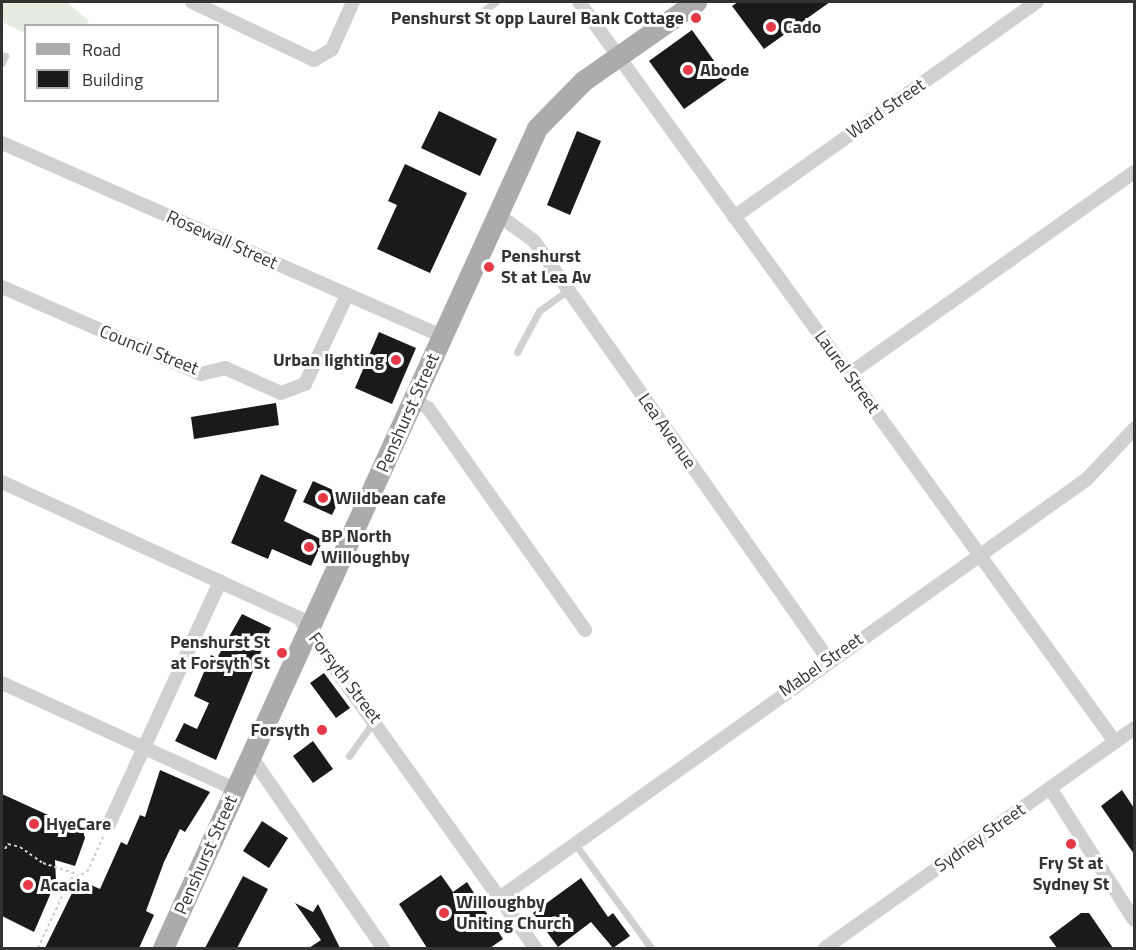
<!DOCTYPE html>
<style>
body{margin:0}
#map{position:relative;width:1136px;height:950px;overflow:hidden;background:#fff;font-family:"Titillium Web",sans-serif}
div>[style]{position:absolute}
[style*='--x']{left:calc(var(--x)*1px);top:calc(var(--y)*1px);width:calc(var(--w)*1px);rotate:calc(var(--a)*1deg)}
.green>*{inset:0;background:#e6ecdf}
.building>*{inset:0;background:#1a1a1a}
.path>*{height:2px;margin-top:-1px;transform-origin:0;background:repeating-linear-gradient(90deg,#cdcdcd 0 3px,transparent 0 6px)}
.service>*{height:7px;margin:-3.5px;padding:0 3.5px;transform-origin:3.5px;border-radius:3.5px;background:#d0d0d0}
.minor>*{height:14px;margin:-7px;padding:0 7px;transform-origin:7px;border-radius:7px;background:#d0d0d0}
.primary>*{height:21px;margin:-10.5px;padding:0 10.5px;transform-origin:10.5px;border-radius:10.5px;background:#ababab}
.dots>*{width:16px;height:16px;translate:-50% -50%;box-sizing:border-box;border:3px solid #fff;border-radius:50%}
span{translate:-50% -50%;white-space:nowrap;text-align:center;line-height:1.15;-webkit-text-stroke:6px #fff;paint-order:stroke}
.poi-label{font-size:18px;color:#333;font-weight:700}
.right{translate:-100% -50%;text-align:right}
.left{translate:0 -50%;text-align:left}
.street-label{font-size:18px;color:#333}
.frame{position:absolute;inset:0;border:3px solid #333;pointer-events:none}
.legend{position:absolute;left:24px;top:24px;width:195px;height:78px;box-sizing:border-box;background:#fff;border:2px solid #adadad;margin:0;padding:8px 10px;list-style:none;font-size:18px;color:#333}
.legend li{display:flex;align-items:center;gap:12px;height:30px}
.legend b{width:30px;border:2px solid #adadad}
</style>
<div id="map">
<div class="green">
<div style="clip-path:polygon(2px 2px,67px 2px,89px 21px,87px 25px,26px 26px,25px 33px,2px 22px)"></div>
</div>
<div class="building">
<div style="clip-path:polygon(738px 2px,830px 2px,764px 49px,732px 6px)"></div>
<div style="clip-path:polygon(692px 30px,727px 79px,684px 109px,649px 61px)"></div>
<div style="clip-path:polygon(439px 111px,497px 139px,480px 176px,421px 148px)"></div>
<div style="clip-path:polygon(577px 131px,601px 141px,570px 215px,547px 205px)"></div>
<div style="clip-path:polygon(405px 164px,467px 193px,430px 273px,377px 249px,397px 205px,388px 201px)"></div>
<div style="clip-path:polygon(379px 332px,416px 348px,392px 404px,355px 388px)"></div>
<div style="clip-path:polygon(276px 403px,279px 425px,194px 439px,191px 417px)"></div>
<div style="clip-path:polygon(261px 474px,297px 490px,284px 521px,323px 540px,311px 566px,272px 549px,268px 559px,231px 543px)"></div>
<div style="clip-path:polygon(313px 481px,342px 494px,332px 515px,303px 502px)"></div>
<div style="clip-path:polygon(242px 614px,271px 628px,216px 760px,175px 741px,184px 723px,197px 729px,209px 703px,194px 696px,211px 655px,217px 658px)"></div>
<div style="clip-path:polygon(324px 673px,350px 708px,336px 718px,310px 683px)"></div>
<div style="clip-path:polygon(313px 741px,333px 769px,313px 783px,293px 756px)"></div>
<div style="clip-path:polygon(160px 770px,210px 792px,185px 832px,180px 829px,164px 862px,146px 911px,154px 915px,139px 948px,45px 948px,75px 887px,82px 881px,100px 889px,121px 842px,127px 845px,140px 815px,145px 817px)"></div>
<div style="clip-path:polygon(1122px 790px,1134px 808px,1134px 854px,1101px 806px)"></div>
<div style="clip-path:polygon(2px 794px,83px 831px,85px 838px,75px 866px,55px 860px,56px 881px,34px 932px,2px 916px)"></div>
<div style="clip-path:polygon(262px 821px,288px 838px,269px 868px,243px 851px)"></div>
<div style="clip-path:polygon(441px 875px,453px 892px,467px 882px,503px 939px,490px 948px,427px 948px,399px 904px)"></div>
<div style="clip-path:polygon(243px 876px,268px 889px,237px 948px,205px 948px)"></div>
<div style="clip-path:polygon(581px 878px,608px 917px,613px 913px,630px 936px,613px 948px,591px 922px,558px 947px,533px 913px)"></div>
<div style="clip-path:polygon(295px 903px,313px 912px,318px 904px,340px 948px,309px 948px,321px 940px)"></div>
<div style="clip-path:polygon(1081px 913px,1089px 913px,1113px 948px,1057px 948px,1049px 937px)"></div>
</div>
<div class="path">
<div style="--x:5;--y:849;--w:6;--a:-59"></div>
<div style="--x:8;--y:844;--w:12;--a:14"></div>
<div style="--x:20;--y:847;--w:28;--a:35"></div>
<div style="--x:43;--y:863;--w:33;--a:18"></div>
<div style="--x:11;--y:948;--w:20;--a:0"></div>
<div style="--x:38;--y:948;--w:76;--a:-65.1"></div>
<div style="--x:70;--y:879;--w:18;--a:-22"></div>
<div style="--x:87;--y:872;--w:41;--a:-65.3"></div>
</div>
<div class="service">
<div style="--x:484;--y:10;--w:14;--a:-34"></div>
<div style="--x:2;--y:63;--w:8;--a:-67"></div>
<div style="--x:517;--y:352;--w:47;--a:-61.8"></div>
<div style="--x:539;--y:311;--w:36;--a:-36"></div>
<div style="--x:349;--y:756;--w:43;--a:-54.5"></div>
<div style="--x:575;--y:844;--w:129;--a:53.8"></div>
</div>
<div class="minor">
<div style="--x:192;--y:2;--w:135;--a:25.4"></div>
<div style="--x:314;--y:60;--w:21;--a:-31"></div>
<div style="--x:332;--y:49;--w:51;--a:-65.9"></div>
<div style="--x:579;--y:2;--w:914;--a:54.08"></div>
<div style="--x:2;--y:143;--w:480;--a:23.7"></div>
<div style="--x:497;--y:214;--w:46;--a:36.1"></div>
<div style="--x:534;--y:241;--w:511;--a:54.88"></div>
<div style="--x:734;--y:217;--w:372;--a:-35.4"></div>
<div style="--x:2;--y:287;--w:217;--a:23.6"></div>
<div style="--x:201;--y:374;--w:25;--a:-14"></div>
<div style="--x:225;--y:368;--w:61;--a:24.1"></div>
<div style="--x:281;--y:393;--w:26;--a:-21"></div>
<div style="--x:305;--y:384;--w:98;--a:-64.7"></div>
<div style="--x:849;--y:374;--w:349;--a:-35.3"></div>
<div style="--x:414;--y:400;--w:16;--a:30"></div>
<div style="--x:428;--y:408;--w:272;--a:54.7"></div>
<div style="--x:2;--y:482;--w:327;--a:24.6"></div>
<div style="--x:299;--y:618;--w:406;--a:54.4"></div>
<div style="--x:2;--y:683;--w:256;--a:24.5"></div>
<div style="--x:250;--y:755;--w:234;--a:55.4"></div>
<div style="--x:1050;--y:788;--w:156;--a:57.5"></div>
<div style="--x:109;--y:824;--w:267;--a:-65.4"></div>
<div style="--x:502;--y:896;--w:718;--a:-35.48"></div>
<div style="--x:1087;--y:479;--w:69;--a:-46.8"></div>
<div style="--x:825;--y:948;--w:379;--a:-35.4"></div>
</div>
<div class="primary">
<div style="--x:163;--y:948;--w:901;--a:-65.48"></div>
<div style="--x:537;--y:128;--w:66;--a:-45.6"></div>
<div style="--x:583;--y:81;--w:138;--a:-35"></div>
</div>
<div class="dots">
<div style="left:696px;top:18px;background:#e63946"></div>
<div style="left:771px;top:27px;background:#e63946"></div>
<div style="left:688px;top:70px;background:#e63946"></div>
<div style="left:489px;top:267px;background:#e63946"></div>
<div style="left:396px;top:360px;background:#e63946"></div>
<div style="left:323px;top:498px;background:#e63946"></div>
<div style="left:309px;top:547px;background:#e63946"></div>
<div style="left:282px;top:653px;background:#e63946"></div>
<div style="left:322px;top:730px;background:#e63946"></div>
<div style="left:34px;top:824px;background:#e63946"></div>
<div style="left:1071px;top:844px;background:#e63946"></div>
<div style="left:28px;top:885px;background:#e63946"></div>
<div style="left:444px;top:913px;background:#e63946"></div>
</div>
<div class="poi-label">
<span class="right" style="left:684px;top:18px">Penshurst St opp Laurel Bank Cottage</span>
<span class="left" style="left:783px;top:27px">Cado</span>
<span class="left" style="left:700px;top:70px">Abode</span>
<span class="left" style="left:501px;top:267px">Penshurst<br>St at Lea Av</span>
<span class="right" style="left:384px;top:360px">Urban lighting</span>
<span class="left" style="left:335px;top:498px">Wildbean cafe</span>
<span class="left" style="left:321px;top:547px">BP North<br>Willoughby</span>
<span class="right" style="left:270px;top:653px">Penshurst St<br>at Forsyth St</span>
<span class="right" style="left:310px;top:730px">Forsyth</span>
<span class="left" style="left:46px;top:824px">HyeCare</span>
<span style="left:1071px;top:874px">Fry St at<br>Sydney St</span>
<span class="left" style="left:40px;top:885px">Acacia</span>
<span class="left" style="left:456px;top:913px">Willoughby<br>Uniting Church</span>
</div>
<div class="street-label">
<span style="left:886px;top:109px;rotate:-35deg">Ward Street</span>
<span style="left:222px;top:240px;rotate:24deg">Rosewall Street</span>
<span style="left:149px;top:350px;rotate:22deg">Council Street</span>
<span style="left:847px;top:372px;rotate:54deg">Laurel Street</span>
<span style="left:408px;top:413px;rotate:-66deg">Penshurst Street</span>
<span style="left:667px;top:431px;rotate:55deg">Lea Avenue</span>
<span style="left:821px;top:665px;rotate:-35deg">Mabel Street</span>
<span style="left:345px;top:678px;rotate:53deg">Forsyth Street</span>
<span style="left:980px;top:838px;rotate:-35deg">Sydney Street</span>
<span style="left:206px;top:855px;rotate:-66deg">Penshurst Street</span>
</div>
<div class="frame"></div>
<ul class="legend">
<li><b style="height:8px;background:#ababab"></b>Road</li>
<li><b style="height:16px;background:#1a1a1a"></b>Building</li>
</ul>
</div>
